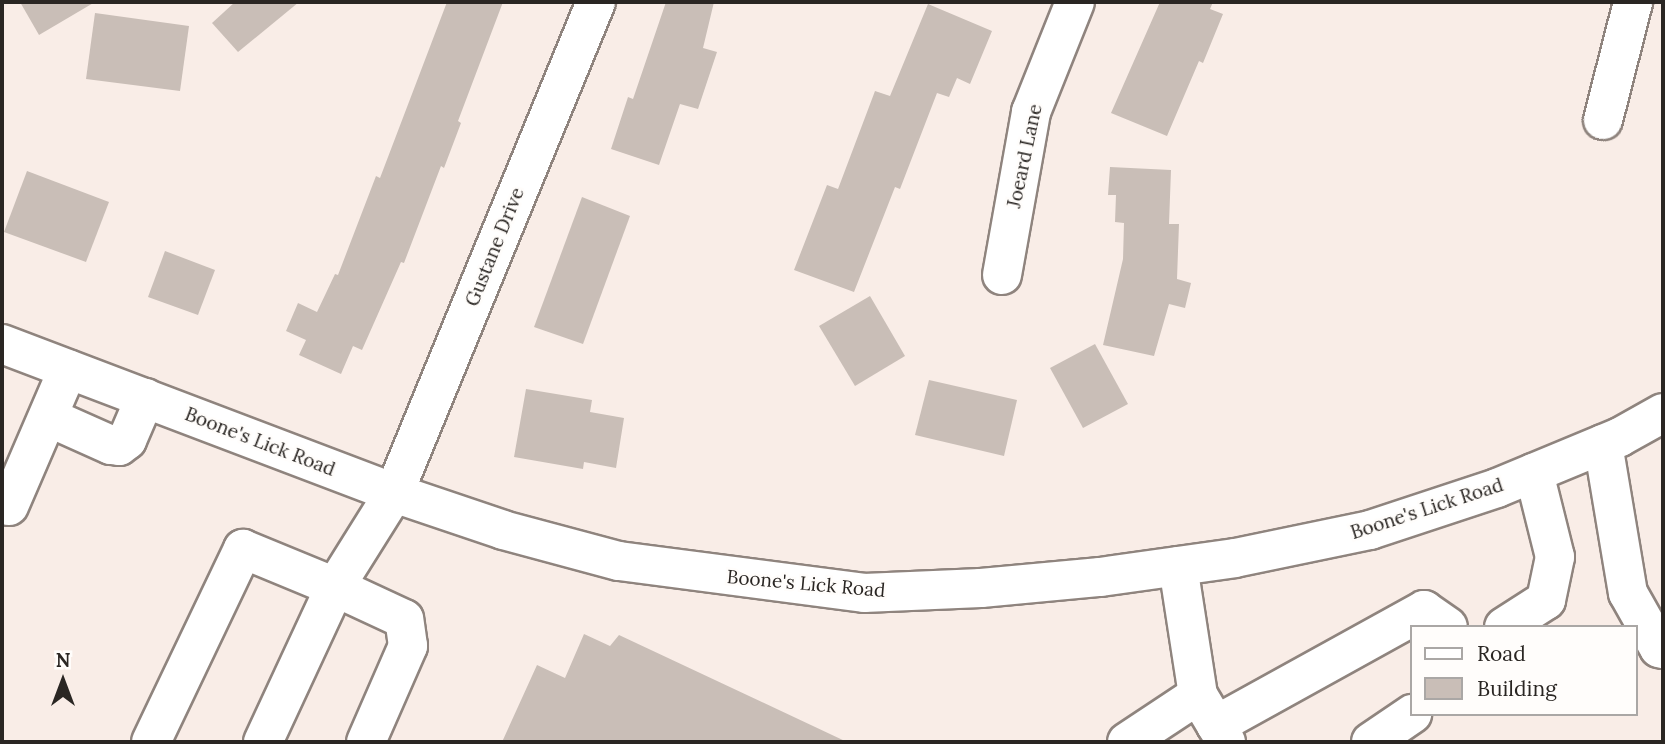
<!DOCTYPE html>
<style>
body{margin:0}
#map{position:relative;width:1665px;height:744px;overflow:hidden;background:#f9ede7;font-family:Lora,serif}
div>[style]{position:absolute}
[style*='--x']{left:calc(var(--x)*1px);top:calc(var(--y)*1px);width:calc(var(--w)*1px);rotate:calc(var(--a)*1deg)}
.building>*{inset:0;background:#c9beb7}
.roads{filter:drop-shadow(2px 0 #8f847e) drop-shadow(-2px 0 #8f847e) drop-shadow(0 2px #8f847e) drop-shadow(0 -2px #8f847e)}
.minor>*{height:38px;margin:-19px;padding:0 19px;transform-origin:19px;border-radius:19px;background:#fff}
span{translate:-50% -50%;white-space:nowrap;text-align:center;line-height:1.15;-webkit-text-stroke:5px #fffdfb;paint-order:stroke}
.street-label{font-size:19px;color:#2a2623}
.frame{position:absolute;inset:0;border:4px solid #2a2623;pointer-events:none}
.legend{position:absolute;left:1410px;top:625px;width:228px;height:91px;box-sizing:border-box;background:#fffdfb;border:2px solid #aaa7a5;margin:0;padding:9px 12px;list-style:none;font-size:21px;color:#2a2623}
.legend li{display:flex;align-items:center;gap:14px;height:35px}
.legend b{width:35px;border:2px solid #aaa7a5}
.north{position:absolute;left:28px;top:646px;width:70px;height:70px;-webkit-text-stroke:5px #fffdfb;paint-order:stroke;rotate:0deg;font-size:19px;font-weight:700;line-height:28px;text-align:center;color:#2a2623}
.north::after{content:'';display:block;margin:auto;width:24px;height:32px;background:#2a2623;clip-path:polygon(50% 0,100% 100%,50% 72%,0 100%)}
</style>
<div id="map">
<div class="building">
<div style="clip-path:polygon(20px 2px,95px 2px,39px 35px)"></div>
<div style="clip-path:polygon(235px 2px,299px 2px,238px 52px,212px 23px)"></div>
<div style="clip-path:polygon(447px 2px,503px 2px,458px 121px,461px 123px,444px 168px,441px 166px,404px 263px,401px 262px,362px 350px,353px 346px,341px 374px,299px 355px,306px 340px,286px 331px,298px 303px,317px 312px,335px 274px,338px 275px,376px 176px,380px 178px)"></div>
<div style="clip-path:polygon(666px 2px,714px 2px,703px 48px,717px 52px,698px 109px,680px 104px,659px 165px,611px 149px,628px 97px,633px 99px)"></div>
<div style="clip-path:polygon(1160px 2px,1213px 2px,1210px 9px,1223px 14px,1203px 63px,1199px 61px,1167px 136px,1111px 113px)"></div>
<div style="clip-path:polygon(928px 4px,992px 31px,970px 84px,957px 78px,949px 97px,937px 93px,900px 189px,895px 187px,854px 292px,794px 270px,827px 185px,838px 189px,875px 91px,890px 96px)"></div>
<div style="clip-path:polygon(95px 13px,189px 26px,180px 91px,86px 79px)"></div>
<div style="clip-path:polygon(1110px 167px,1171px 170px,1169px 224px,1179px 224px,1177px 279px,1191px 283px,1185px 308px,1169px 304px,1154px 356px,1103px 345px,1123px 259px,1124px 223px,1115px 222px,1116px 195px,1108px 195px)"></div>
<div style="clip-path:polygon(27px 171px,109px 202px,86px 262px,4px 232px)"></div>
<div style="clip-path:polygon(582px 197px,630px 216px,583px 344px,534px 327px)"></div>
<div style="clip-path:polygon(165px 251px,215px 270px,198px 315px,148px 297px)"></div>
<div style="clip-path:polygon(870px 296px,905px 356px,855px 386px,819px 326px)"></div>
<div style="clip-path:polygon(1095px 344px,1128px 404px,1083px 428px,1050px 368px)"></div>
<div style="clip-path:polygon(929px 380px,1017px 400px,1004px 456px,915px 435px)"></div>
<div style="clip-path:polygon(526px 389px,592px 400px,590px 412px,624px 418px,616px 468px,584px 462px,583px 469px,514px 457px)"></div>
<div style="clip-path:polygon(584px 634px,610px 646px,619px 635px,847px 742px,502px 742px,537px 665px,565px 678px)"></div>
</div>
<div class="roads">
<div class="minor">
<div style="--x:1603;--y:120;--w:122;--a:-75.7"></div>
<div style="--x:1002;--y:275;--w:166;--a:-79.9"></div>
<div style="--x:1031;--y:112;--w:118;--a:-68.2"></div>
<div style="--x:2;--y:344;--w:419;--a:20.8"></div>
<div style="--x:394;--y:493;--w:115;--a:18.7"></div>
<div style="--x:503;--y:530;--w:120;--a:15"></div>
<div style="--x:619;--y:561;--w:247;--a:7.4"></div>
<div style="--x:864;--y:593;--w:117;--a:-2.4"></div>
<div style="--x:981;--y:588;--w:120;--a:-5.3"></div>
<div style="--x:1100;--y:577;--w:136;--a:-8"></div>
<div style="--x:1235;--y:558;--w:138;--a:-11.7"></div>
<div style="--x:1370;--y:530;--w:134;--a:-18.3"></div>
<div style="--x:1497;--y:488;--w:133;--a:-22.5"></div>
<div style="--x:1620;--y:437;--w:49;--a:-29.2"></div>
<div style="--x:48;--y:417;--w:69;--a:24"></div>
<div style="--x:111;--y:445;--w:8;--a:7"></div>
<div style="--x:119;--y:446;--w:10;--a:-37"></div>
<div style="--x:127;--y:440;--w:46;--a:-66.8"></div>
<div style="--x:1603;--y:444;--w:151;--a:80.5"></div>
<div style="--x:1628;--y:593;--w:63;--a:60.6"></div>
<div style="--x:1659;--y:648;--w:4;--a:14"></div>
<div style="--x:9;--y:506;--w:149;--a:-66.7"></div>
<div style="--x:1178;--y:566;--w:131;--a:81.2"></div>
<div style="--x:1198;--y:695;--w:35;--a:59"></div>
<div style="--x:1504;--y:627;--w:50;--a:-32.7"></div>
<div style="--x:1546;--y:600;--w:44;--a:-78.2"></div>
<div style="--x:1555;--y:557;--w:87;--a:-104"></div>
<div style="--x:151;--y:742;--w:214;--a:-64.5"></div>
<div style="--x:243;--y:549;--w:100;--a:22.4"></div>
<div style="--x:335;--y:587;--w:171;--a:114.9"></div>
<div style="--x:366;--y:742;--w:105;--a:-66.4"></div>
<div style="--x:408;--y:646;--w:27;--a:-98"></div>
<div style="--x:404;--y:619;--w:76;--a:-155.1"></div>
<div style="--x:335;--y:587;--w:111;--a:-57.9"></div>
<div style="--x:394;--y:493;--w:531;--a:-67.64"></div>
<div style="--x:1127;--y:742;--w:85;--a:-33.5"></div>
<div style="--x:1226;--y:742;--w:20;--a:-120"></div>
<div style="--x:1216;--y:725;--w:238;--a:-28.9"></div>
<div style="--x:1424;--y:610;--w:29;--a:35"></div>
<div style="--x:1371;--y:742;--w:50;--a:-34.3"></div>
</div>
</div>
<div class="street-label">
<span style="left:1025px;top:156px;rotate:-78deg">Joeard Lane</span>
<span style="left:495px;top:247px;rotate:-68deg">Gustane Drive</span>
<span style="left:260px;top:442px;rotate:21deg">Boone's Lick Road</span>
<span style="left:1427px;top:509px;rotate:-18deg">Boone's Lick Road</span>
<span style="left:806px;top:584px;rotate:5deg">Boone's Lick Road</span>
</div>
<div class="frame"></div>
<ul class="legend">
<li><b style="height:9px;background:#fff"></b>Road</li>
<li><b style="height:19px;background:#c9beb7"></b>Building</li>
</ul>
<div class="north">N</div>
</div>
